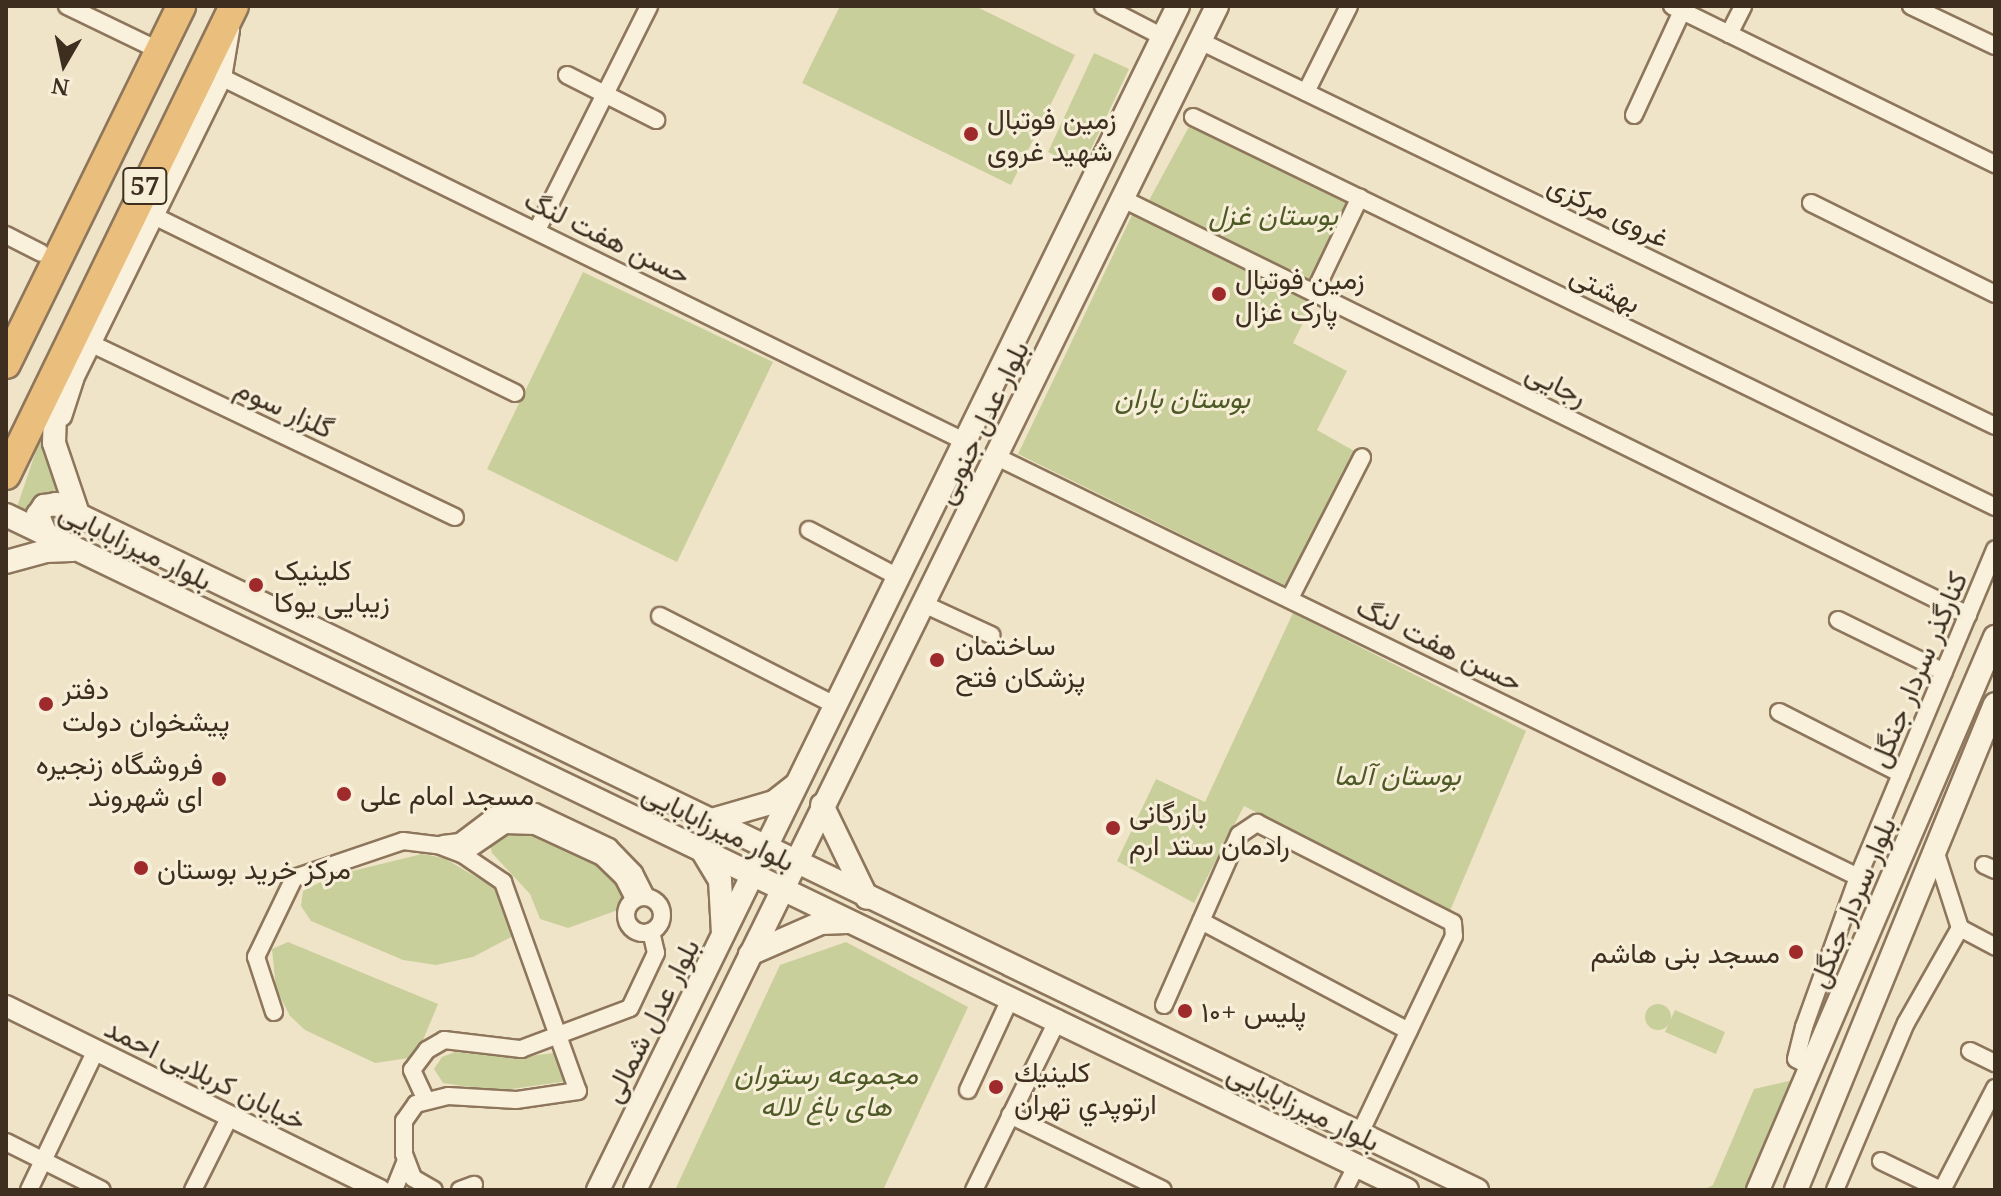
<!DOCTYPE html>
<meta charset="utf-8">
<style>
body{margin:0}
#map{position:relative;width:2001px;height:1196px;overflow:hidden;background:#f0e4c8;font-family:"Noto Serif",Vazirmatn,serif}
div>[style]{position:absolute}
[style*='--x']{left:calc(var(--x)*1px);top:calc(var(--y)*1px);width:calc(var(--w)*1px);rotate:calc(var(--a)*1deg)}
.green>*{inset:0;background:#c9cf9b}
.round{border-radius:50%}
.roads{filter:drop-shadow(2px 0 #8d765c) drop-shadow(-2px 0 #8d765c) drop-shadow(0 2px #8d765c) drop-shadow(0 -2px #8d765c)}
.minor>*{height:16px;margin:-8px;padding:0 8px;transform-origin:8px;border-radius:8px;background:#faf1dc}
.minor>.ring{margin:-8px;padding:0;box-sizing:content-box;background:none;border:16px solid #faf1dc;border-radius:50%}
.tertiary>*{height:20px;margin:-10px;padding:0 10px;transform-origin:10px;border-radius:10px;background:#faf1dc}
.secondary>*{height:22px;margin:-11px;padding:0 11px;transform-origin:11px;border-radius:11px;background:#faf1dc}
.trunk>*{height:28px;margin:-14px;padding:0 14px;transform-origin:14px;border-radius:14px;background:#eabe7c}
.dots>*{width:22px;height:22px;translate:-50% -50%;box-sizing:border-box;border:4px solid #f7eed8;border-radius:50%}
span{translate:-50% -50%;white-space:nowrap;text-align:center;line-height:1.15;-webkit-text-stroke:6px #f7eed8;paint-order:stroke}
.shield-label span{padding:2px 6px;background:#f7eed8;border:2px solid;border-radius:6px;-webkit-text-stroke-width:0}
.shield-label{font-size:26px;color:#3d2e20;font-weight:700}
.poi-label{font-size:28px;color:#3d2e20}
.left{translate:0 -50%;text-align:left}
.right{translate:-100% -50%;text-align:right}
.street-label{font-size:28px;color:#3d2e20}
.park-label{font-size:28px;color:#4d5a26;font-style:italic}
.frame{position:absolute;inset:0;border:8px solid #3d2e20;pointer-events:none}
.north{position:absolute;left:24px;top:24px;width:80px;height:80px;-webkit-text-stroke:6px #f7eed8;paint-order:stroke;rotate:189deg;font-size:22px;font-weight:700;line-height:32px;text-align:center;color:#3d2e20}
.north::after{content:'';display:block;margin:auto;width:28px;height:36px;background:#3d2e20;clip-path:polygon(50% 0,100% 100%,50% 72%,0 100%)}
</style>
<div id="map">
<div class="green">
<div style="clip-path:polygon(840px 6px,975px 6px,1075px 55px,1011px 185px,802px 83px)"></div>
<div style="clip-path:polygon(1094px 53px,1129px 69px,1082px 168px,1048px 152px)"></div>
<div style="clip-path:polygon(1191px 123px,1354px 200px,1312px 285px,1147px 204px)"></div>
<div style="clip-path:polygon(1133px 213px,1314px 301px,1293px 343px,1347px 371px,1317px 430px,1356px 452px,1286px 586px,1018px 454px)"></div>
<div style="clip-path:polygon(583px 272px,773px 362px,677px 562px,487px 469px)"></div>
<div style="clip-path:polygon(51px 406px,69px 497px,30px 510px,17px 507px)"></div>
<div style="clip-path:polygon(1293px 613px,1526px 731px,1450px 911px,1244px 806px,1194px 903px,1117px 861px,1156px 779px,1205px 802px)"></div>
<div style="clip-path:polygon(515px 831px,533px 834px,603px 868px,626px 891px,626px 901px,618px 910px,568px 928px,540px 919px,530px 894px,492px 853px,490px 844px)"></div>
<div style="clip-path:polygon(422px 854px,444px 858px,498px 890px,516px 927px,513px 936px,473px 957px,436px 965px,403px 960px,311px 921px,301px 906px,303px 891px,332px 876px)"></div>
<div style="clip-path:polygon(288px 942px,438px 1004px,416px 1057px,375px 1063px,305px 1030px,290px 1016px,276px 989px,272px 949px)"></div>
<div style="clip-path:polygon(846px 942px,968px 1007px,883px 1190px,675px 1190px,780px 965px)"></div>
<div class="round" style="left:1645px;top:1004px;width:26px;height:26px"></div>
<div style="clip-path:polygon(1675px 1010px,1725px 1032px,1716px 1054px,1665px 1032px)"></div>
<div style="clip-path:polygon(455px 1052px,513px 1058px,554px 1053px,563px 1056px,568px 1081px,498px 1091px,443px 1083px,434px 1069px,442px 1057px)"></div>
<div style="clip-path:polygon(1793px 1080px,1749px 1190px,1703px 1190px,1713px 1185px,1754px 1089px)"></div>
</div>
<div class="roads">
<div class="minor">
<div style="--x:67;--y:6;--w:103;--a:25.8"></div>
<div style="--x:1103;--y:6;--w:68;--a:27.3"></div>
<div style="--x:1672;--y:6;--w:360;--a:26.1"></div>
<div style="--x:1911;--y:6;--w:93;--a:25.5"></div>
<div style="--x:1729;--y:34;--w:31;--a:-63"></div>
<div style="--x:1200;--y:41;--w:883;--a:25.84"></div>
<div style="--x:567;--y:75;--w:100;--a:26.8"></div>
<div style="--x:223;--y:78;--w:830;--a:26.1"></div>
<div style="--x:1306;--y:92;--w:96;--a:-63.4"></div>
<div style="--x:1634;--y:115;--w:115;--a:-65.2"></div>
<div style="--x:1193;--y:117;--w:892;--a:25.93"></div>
<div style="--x:1123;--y:199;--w:942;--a:26.21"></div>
<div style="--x:1811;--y:203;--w:205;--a:26.3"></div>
<div style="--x:156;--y:217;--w:400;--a:26.1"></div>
<div style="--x:537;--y:230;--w:250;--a:-63.4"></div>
<div style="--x:6;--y:235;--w:39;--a:27"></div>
<div style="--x:1314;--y:293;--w:106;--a:-64.4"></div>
<div style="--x:92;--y:344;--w:402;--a:25.5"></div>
<div style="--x:63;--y:417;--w:40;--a:-72"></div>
<div style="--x:75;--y:379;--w:335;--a:-63.8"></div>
<div style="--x:223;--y:78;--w:49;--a:-80.5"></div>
<div style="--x:997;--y:457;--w:958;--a:26"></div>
<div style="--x:809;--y:530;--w:103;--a:27.8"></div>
<div style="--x:1290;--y:598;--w:158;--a:-62.9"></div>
<div style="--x:926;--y:605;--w:72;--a:24.8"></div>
<div style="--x:660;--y:616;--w:199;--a:27"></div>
<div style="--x:1838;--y:620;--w:118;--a:26.1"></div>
<div style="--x:1779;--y:712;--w:137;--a:26.9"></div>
<div style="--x:443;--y:844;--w:17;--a:-7"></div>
<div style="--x:460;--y:842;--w:46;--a:-37.1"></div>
<div style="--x:497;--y:814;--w:38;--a:-3"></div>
<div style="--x:535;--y:812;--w:82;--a:25.3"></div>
<div style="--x:609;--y:847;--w:36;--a:46"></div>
<div style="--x:634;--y:873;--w:27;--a:63"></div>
<div style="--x:467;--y:851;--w:46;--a:-34.4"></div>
<div style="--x:505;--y:825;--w:30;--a:2"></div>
<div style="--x:535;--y:826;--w:74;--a:24.8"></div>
<div style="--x:602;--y:857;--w:29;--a:44"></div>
<div style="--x:623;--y:877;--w:25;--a:63"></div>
<div style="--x:1984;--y:865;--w:12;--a:24"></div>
<div class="ring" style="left:626px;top:897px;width:20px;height:20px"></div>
<div style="--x:1201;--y:921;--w:235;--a:27.9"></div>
<div style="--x:1960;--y:928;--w:40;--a:28"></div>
<div style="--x:1164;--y:1005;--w:186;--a:-66.2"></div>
<div style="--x:1239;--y:835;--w:22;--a:-34"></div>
<div style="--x:1257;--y:823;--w:220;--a:27"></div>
<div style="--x:1453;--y:923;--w:13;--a:86"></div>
<div style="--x:1454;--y:936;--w:218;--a:115.5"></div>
<div style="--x:274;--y:1012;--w:58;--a:-108.1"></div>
<div style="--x:256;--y:957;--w:88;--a:-64.3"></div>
<div style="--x:294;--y:878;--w:115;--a:-18.7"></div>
<div style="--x:403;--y:841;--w:35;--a:7"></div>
<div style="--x:438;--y:845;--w:26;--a:21"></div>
<div style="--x:462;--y:854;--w:50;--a:34.3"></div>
<div style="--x:503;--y:882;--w:222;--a:70.3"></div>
<div style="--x:578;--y:1091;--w:63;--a:171.7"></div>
<div style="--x:516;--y:1100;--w:68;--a:-176.6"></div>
<div style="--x:448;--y:1096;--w:33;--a:166"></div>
<div style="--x:416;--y:1104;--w:21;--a:125"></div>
<div style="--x:404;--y:1121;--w:33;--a:90"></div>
<div style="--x:404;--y:1154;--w:26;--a:69"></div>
<div style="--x:413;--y:1178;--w:24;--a:30"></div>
<div style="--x:1970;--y:1051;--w:28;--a:26"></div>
<div style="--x:1813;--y:1068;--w:19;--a:-152"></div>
<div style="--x:1796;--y:1059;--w:33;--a:-76"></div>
<div style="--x:1804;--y:1027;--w:159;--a:-70.2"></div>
<div style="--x:1858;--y:877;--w:355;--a:-67.3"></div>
<div style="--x:968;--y:1090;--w:102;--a:-65.2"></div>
<div style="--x:425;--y:1098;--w:31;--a:-115"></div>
<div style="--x:412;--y:1070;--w:25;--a:-53"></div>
<div style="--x:427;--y:1050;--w:20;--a:-30"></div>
<div style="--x:444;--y:1040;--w:78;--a:6.7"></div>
<div style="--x:521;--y:1049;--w:116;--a:-20.6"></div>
<div style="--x:630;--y:1008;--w:61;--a:-64.7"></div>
<div style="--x:656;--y:953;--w:22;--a:-103"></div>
<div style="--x:1010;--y:1115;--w:170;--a:26.1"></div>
<div style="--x:6;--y:1142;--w:107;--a:26.6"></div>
<div style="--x:1881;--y:1161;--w:67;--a:25.8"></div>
<div style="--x:29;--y:1190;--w:155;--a:-64.4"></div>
<div style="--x:193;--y:1190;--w:83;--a:-63.4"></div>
<div style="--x:394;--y:1190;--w:31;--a:-68"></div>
<div style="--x:460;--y:1190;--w:15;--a:-20"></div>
<div style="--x:974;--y:1190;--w:191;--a:-63.8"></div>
<div style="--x:1344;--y:1190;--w:29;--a:-63"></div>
<div style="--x:1835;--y:1190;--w:181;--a:-67"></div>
<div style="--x:1906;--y:1023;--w:109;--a:-60.4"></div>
<div style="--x:1960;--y:928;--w:82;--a:-107.8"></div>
<div style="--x:1942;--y:1190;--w:115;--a:-62.5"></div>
</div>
<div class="tertiary">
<div style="--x:6;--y:1006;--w:417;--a:26.2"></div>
</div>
<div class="secondary">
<div style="--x:56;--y:383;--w:60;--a:91.9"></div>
<div style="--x:54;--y:443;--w:75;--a:71.3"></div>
<div style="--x:6;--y:515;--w:1555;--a:25.72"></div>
<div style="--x:46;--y:535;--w:22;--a:-112"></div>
<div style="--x:38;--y:515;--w:11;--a:-56"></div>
<div style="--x:44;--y:506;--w:12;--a:-9"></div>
<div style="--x:56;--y:504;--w:1578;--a:25.77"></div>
<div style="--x:6;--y:562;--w:41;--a:-15.4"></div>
<div style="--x:46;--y:551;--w:25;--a:-2"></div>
<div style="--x:822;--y:805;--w:103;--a:64.2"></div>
<div style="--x:708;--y:821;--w:69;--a:-16.1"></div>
<div style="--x:774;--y:802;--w:28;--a:-38"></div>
<div style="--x:703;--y:852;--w:33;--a:59"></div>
<div style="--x:720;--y:880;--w:53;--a:86.8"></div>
<div style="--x:750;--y:954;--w:77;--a:-23.6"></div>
<div style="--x:821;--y:923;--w:26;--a:-2"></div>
<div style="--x:598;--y:1190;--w:1318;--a:-63.9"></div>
<div style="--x:635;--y:1190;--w:1319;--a:-63.82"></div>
<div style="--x:1758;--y:1190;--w:602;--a:-66.8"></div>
<div style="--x:1796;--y:1190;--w:525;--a:-67.73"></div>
</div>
<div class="trunk">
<div style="--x:6;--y:364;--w:398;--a:-63.9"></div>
<div style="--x:6;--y:475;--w:521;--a:-64.07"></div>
</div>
</div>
<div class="dots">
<div style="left:971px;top:134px;background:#9e2a2b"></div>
<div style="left:1219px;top:294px;background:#9e2a2b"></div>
<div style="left:256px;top:585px;background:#9e2a2b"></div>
<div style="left:937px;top:660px;background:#9e2a2b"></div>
<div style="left:46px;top:704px;background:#9e2a2b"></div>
<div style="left:219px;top:779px;background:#9e2a2b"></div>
<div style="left:344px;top:794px;background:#9e2a2b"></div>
<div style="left:1113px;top:828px;background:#9e2a2b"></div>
<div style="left:141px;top:868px;background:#9e2a2b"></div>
<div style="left:1796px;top:952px;background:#9e2a2b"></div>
<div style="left:1185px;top:1011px;background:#9e2a2b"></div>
<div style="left:996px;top:1087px;background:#9e2a2b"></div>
</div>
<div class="shield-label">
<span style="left:145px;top:186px">57</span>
</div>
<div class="poi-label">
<span class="left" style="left:987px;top:134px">زمین فوتبال<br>شهید غروی</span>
<span class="left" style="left:1235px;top:294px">زمین فوتبال<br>پارک غزال</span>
<span class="left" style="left:274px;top:585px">کلینیک<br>زیبایی یوکا</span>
<span class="left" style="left:955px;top:660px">ساختمان<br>پزشکان فتح</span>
<span class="left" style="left:62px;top:704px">دفتر<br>پیشخوان دولت</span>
<span class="right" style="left:203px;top:779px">فروشگاه زنجیره<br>ای شهروند</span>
<span class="left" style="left:360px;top:794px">مسجد امام علی</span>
<span class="left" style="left:1129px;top:828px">بازرگانی<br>رادمان ستد ارم</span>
<span class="left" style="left:157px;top:868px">مرکز خرید بوستان</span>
<span class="right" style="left:1780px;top:952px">مسجد بنی هاشم</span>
<span class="left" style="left:1201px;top:1011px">پلیس +۱۰</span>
<span class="left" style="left:1014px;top:1087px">كلينيك<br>ارتوپدي تهران</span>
</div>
<div class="street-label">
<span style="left:1609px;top:210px;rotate:26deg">غروی مرکزی</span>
<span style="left:608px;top:236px;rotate:26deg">حسن هفت لنگ</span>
<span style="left:1606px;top:288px;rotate:26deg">بهشتی</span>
<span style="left:1557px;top:383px;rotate:26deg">رجایی</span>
<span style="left:285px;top:407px;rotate:25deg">گلزار سوم</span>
<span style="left:981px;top:422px;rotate:-64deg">بلوار عدل جنوبی</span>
<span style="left:136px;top:545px;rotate:26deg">بلوار میرزابابایی</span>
<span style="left:1440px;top:643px;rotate:26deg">حسن هفت لنگ</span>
<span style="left:1917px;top:669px;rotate:-67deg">کنارگذر سردار جنگل</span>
<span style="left:719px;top:826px;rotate:26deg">بلوار میرزابابایی</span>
<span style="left:1851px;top:902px;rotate:-67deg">بلوار سردار جنگل</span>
<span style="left:650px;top:1020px;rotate:-63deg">بلوار عدل شمالی</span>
<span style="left:206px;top:1073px;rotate:26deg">خیابان کربلایی احمد</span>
<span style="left:1304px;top:1106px;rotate:26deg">بلوار میرزابابایی</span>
</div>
<div class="park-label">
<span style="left:1273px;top:214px">بوستان غزل</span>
<span style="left:1182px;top:397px">بوستان باران</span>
<span style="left:1397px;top:774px">بوستان آلما</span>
<span style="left:826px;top:1089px">مجموعه رستوران<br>های باغ لاله</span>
</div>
<div class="frame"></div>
<div class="north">N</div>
</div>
